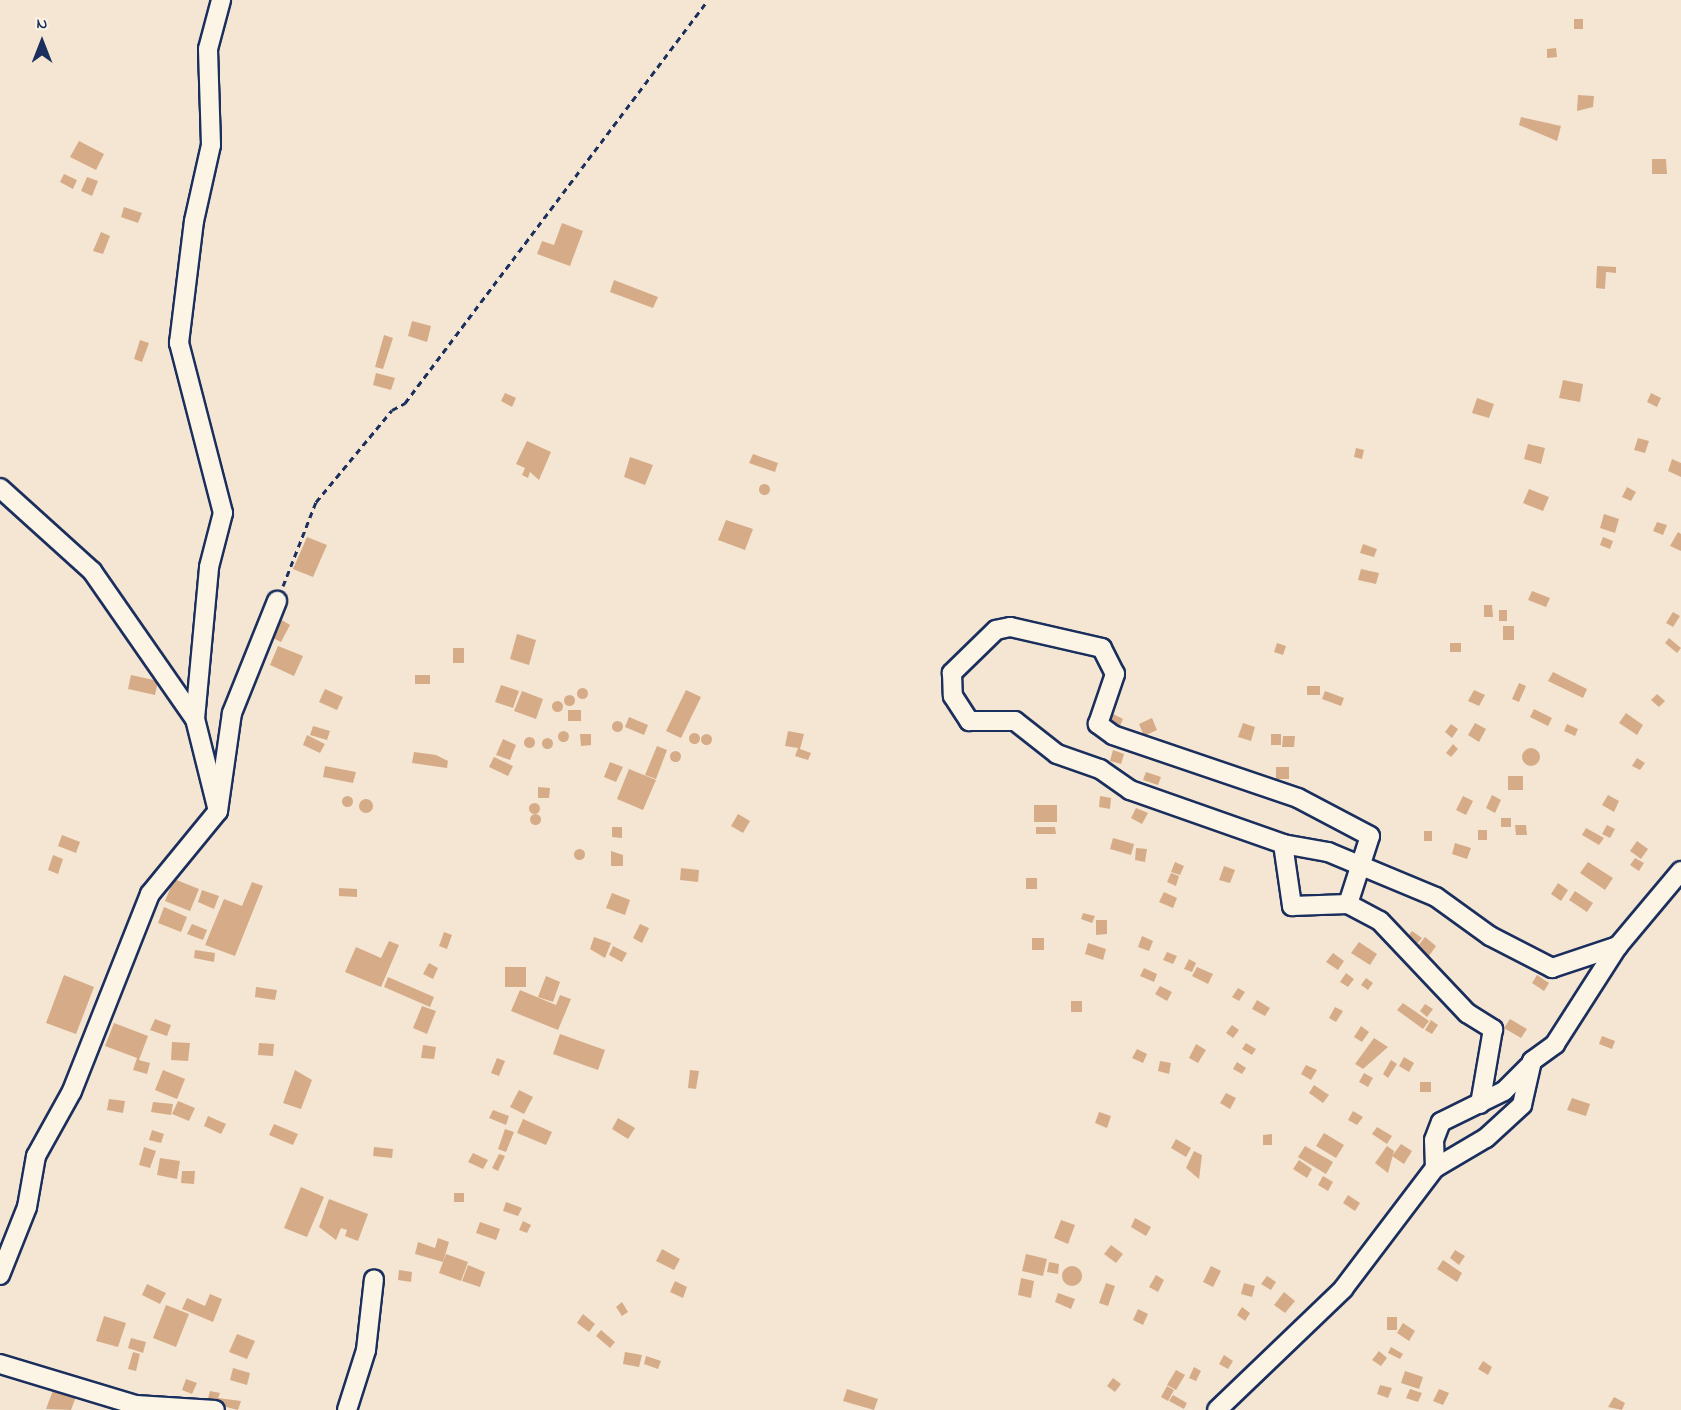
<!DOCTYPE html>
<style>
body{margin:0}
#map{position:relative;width:1681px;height:1410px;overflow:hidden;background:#f4e6d2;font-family:"Indie Flower",sans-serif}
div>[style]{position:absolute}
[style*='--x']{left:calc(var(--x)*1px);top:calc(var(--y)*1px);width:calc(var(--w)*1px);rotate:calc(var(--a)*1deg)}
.building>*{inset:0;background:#d6ac88}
.round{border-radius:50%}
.path>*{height:3px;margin-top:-1.5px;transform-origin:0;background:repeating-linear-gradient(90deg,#1b2f5e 0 6px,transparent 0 10.5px)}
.roads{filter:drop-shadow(2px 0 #1b2f5e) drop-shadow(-2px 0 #1b2f5e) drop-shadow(0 2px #1b2f5e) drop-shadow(0 -2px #1b2f5e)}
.minor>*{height:18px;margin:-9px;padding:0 9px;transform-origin:9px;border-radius:9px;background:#fcf5e5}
span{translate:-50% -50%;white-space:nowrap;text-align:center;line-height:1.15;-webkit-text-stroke:6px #fcf5e5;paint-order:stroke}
.north{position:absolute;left:12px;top:12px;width:60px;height:60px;-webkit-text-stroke:4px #fcf5e5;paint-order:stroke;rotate:0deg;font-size:16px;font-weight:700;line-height:24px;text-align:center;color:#1b2f5e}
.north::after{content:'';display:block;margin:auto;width:21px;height:27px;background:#1b2f5e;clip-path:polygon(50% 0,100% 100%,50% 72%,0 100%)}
</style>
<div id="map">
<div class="building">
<div style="clip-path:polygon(1574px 19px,1583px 19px,1583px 29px,1574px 29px)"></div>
<div style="clip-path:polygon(1556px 48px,1557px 57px,1547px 58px,1547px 49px)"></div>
<div style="clip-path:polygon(1578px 95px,1594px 96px,1593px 107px,1577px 111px)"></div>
<div style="clip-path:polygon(1521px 117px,1561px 126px,1557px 141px,1519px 125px)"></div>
<div style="clip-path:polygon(79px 141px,104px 154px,96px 170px,70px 157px)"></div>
<div style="clip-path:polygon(1652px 159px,1666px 159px,1667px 174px,1652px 174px)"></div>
<div style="clip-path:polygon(64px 174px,77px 180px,73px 189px,60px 182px)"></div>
<div style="clip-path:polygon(87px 177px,98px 181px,92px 196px,81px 191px)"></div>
<div style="clip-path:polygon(124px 207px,142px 213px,138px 223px,121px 217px)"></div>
<div style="clip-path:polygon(562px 223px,583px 231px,570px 266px,537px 254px,542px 241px,554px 245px)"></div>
<div style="clip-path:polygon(101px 232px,110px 236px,103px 254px,93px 251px)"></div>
<div style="clip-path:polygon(1597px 266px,1616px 267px,1616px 273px,1606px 272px,1605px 289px,1596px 288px)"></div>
<div style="clip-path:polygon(614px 280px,658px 297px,653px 308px,610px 292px)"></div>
<div style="clip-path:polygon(412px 321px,431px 326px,427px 342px,408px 336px)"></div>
<div style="clip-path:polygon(384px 335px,393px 338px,383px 369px,375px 367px)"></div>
<div style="clip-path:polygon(140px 340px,149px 343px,142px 362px,134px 359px)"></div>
<div style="clip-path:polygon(376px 373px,395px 378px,391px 390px,373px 385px)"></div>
<div style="clip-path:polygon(1563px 380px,1583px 384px,1580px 402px,1559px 398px)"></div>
<div style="clip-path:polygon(505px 393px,516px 398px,512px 407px,501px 401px)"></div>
<div style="clip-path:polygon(1651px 393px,1661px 398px,1657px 407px,1647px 402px)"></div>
<div style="clip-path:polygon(1477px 398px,1494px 404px,1489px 418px,1472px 413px)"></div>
<div style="clip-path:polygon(1638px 438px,1649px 441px,1645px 453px,1634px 450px)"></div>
<div style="clip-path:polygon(527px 441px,551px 452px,539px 480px,530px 472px,528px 478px,522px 475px,525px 468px,516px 464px)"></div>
<div style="clip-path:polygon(1528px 444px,1545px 448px,1541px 464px,1524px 459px)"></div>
<div style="clip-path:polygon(1356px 448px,1364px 450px,1362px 459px,1354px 457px)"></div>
<div style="clip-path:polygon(753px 454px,778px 463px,775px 472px,749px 463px)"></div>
<div style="clip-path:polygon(630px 457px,653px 465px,645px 485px,624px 477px)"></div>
<div style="clip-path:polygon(1672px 459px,1681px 463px,1681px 477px,1668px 471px)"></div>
<div class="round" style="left:758.5px;top:483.5px;width:11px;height:11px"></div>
<div style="clip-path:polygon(1627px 487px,1636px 492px,1631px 501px,1622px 497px)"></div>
<div style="clip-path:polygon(1529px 489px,1549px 497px,1543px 511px,1523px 503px)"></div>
<div style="clip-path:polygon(1604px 514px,1619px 519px,1615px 533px,1600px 528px)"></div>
<div style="clip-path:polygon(726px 520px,753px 529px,745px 550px,718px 540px)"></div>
<div style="clip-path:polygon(1657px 522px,1667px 525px,1663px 535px,1653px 531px)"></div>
<div style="clip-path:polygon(1678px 532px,1681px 534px,1681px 551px,1670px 546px)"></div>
<div style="clip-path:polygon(307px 537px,327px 545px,313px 577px,293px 569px)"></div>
<div style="clip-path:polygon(1603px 537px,1613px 541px,1610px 549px,1600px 545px)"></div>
<div style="clip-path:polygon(1363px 544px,1377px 549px,1374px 557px,1360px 553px)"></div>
<div style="clip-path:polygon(1361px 569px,1379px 573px,1376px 584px,1358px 580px)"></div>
<div style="clip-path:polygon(1532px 591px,1550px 598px,1546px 607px,1528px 600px)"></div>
<div style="clip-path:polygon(1484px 605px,1492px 605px,1493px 617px,1484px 617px)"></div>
<div style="clip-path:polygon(1499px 610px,1507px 610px,1507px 621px,1499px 621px)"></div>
<div style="clip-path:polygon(1673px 612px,1680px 616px,1673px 627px,1666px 623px)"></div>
<div style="clip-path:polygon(280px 619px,290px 625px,281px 642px,271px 637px)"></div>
<div style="clip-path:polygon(1503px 626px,1514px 626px,1514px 640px,1503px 640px)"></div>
<div style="clip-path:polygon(517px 634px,536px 640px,529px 665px,510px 659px)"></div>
<div style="clip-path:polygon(1669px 638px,1681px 648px,1677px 653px,1665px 643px)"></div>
<div style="clip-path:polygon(1277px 643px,1286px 646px,1283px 655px,1274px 652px)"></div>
<div style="clip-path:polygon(1450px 643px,1461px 643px,1461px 652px,1450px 652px)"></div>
<div style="clip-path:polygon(278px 646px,303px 656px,294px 676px,270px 665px)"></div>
<div style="clip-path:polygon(453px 648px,464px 648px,464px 663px,453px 663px)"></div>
<div style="clip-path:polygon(1553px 672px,1587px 689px,1583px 698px,1548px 681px)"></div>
<div style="clip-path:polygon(131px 675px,158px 681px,155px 695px,128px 689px)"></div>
<div style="clip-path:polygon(415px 675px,430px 675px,430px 684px,415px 684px)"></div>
<div style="clip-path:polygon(1519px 683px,1526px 686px,1519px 702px,1512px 699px)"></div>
<div style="clip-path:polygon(501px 685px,519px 691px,513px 708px,495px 702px)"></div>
<div style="clip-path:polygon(1307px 686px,1320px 686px,1320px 695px,1307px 695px)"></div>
<div class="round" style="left:576.5px;top:687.5px;width:11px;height:11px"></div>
<div style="clip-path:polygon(325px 689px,343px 697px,337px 710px,319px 702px)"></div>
<div style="clip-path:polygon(686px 690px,701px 697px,681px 738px,666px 731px)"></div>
<div style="clip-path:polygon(1474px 690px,1485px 695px,1479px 706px,1468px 701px)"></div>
<div style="clip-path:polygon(522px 691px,543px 699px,536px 719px,514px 711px)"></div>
<div style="clip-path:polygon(1325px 691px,1344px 698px,1341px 706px,1322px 699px)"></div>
<div style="clip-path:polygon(1657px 694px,1665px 701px,1659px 707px,1651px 700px)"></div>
<div class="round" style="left:563.5px;top:694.5px;width:11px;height:11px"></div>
<div class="round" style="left:551.5px;top:700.5px;width:11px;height:11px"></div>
<div style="clip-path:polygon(1534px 709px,1552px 718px,1548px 726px,1530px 717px)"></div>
<div style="clip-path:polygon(568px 710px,581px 710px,581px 721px,568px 721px)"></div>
<div style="clip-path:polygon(1111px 713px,1123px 719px,1119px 728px,1106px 722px)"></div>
<div style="clip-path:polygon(1626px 713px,1643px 725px,1637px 735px,1619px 723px)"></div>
<div style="clip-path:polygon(629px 717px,648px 725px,644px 735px,625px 727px)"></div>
<div style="clip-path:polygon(1152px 718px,1157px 730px,1144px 736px,1139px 724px)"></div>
<div class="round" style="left:611.5px;top:720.5px;width:11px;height:11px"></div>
<div style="clip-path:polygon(1243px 723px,1255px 727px,1251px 741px,1238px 737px)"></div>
<div style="clip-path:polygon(1475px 723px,1486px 729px,1479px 742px,1468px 735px)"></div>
<div style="clip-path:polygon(1451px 724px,1458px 729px,1452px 738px,1445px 732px)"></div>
<div style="clip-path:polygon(1567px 724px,1578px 729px,1575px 736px,1564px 731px)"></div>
<div style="clip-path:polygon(313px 726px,330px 731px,327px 740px,310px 735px)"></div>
<div class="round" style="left:557.5px;top:730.5px;width:11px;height:11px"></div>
<div style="clip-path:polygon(788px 731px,804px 734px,800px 749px,811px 753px,808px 760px,795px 756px,798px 748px,785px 746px)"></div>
<div class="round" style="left:688.5px;top:732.5px;width:11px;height:11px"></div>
<div class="round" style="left:700.5px;top:733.5px;width:11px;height:11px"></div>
<div style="clip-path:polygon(580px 734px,591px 734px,591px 745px,581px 746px)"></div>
<div style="clip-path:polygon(1271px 734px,1281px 734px,1281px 745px,1271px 745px)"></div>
<div style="clip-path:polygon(307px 735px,325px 744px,320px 753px,303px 745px)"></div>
<div style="clip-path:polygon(1283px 736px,1295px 736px,1294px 747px,1282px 747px)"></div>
<div class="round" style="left:523.5px;top:736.5px;width:11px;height:11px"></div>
<div class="round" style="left:541.5px;top:737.5px;width:11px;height:11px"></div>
<div style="clip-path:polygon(503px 739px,516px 745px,510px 760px,496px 755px)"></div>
<div style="clip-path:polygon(1453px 744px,1458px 749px,1451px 757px,1446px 753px)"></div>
<div style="clip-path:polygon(657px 746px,667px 750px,656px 779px,645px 775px)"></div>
<div class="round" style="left:1522px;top:748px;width:18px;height:18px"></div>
<div style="clip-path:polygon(1113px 750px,1124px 754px,1121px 764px,1110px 761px)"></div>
<div class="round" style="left:669.5px;top:750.5px;width:11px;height:11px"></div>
<div style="clip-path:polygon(414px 752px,436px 755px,448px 761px,447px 768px,412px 763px)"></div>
<div style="clip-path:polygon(494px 757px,513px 766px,508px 776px,489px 767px)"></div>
<div style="clip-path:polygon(1637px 758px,1645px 763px,1640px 770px,1632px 766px)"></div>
<div style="clip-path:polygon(610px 762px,623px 767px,616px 782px,604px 777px)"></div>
<div style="clip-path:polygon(325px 766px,356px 772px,353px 783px,323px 777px)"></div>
<div style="clip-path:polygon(1276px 767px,1289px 767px,1289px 779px,1276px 779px)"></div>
<div style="clip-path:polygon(629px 769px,656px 780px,643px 810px,617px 799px)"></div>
<div style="clip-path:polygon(1146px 772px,1161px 777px,1158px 785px,1143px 780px)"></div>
<div style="clip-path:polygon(1508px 776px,1523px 776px,1523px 790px,1508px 790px)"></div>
<div style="clip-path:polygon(538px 787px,550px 788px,549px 798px,538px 798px)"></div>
<div style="clip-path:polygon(1492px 795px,1501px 800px,1495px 813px,1486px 808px)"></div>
<div style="clip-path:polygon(1608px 795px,1619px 801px,1614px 812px,1602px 805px)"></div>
<div class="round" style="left:341.5px;top:795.5px;width:11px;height:11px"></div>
<div style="clip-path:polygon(1100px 796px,1111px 798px,1110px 809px,1099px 807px)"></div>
<div style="clip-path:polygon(1463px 796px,1473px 801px,1466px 815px,1456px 810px)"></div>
<div class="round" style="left:359px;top:799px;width:14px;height:14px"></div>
<div class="round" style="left:528.5px;top:802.5px;width:11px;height:11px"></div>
<div style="clip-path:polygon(1034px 805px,1057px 805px,1057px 822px,1034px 822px)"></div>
<div style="clip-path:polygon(1136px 808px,1148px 813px,1142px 824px,1131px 818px)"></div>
<div class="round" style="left:529.5px;top:813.5px;width:11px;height:11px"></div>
<div style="clip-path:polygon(738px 814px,750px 821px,743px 833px,731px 826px)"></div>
<div style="clip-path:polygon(1501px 818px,1511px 818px,1511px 827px,1501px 827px)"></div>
<div style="clip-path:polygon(1515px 825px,1526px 825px,1527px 835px,1516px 835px)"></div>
<div style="clip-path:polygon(1607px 825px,1615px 829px,1610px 838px,1602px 834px)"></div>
<div style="clip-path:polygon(612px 827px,622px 827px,622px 838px,612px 837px)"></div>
<div style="clip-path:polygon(1036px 827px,1055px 827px,1056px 834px,1036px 834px)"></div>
<div style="clip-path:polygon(1586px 828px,1604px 838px,1599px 845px,1582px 835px)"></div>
<div style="clip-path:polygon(1478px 830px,1487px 830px,1487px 840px,1478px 840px)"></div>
<div style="clip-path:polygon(1424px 831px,1432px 831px,1432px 841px,1424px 841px)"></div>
<div style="clip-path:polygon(62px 835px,80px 842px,76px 853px,58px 846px)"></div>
<div style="clip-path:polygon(1113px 838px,1134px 844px,1131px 855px,1110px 849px)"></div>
<div style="clip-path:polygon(1637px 841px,1648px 849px,1641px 859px,1630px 851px)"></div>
<div style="clip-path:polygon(1455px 843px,1471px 848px,1467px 859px,1452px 854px)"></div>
<div style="clip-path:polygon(1136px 848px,1147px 849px,1145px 862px,1135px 860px)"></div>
<div class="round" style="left:573.5px;top:848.5px;width:11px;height:11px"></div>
<div style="clip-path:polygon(611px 851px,623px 855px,623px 866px,611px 866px)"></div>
<div style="clip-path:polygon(53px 855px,63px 859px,58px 874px,48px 870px)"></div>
<div style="clip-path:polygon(1635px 858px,1644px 863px,1639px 871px,1630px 865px)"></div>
<div style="clip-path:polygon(1175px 862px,1184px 866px,1180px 875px,1171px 872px)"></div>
<div style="clip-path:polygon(1588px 862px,1613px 878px,1605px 890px,1580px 873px)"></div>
<div style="clip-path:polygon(1224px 866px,1235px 870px,1230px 883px,1219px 880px)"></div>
<div style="clip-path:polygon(681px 868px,699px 870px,698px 882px,680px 880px)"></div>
<div style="clip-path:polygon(1171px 873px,1179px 876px,1176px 886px,1167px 882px)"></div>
<div style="clip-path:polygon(1026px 878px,1037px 878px,1037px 889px,1026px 889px)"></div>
<div style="clip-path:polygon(174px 879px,199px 889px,190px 911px,165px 901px)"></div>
<div style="clip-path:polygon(252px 882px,263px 886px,235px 956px,205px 945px,224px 899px,242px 906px)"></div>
<div style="clip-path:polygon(1558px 883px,1568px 890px,1561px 901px,1551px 894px)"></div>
<div style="clip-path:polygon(339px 888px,357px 889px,357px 897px,339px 896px)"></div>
<div style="clip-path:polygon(202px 890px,219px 896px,214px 909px,198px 902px)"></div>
<div style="clip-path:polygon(1575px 891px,1593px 903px,1587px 912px,1569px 900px)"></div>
<div style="clip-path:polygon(1164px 892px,1177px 898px,1173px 908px,1159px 902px)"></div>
<div style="clip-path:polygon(612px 893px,630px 900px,625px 915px,606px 908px)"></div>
<div style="clip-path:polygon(164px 907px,187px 917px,181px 932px,158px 923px)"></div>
<div style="clip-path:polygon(1083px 913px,1095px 916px,1092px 923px,1081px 919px)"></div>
<div style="clip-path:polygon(1096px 920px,1107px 920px,1107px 934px,1096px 935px)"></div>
<div style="clip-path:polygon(192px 924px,207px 930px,203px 940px,187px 934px)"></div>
<div style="clip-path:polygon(640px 924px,649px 928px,642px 943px,633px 938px)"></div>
<div style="clip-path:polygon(1412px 931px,1422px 938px,1415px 946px,1406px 939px)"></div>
<div style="clip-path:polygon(444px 932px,452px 935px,447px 949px,439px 946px)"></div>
<div style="clip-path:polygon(1142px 936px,1153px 941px,1149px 951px,1138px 947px)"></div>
<div style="clip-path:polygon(594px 937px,611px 943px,605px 958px,590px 949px)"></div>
<div style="clip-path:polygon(1425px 937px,1436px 946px,1429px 956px,1417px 947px)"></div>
<div style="clip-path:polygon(1032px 938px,1044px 938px,1044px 950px,1032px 950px)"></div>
<div style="clip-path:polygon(389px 941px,399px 945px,381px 987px,345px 972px,356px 947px,381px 958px)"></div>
<div style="clip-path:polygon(1359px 942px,1377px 954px,1370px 965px,1351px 953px)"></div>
<div style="clip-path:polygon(1088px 943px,1106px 949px,1103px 960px,1085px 954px)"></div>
<div style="clip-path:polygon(613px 946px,627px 953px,622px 962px,609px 955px)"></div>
<div style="clip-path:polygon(195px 950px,215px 953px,214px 962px,194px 958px)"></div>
<div style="clip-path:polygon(1167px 952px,1177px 956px,1173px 964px,1163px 960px)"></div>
<div style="clip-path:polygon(1333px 953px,1344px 961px,1338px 970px,1326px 962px)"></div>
<div style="clip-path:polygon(1189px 959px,1196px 963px,1192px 972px,1184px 969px)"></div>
<div style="clip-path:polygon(429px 963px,438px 968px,433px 979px,423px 974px)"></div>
<div style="clip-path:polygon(505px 967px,526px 967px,526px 987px,505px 987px)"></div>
<div style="clip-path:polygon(1197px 967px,1213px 974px,1208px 984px,1192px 976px)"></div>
<div style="clip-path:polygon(1144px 968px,1157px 974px,1154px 982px,1140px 976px)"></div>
<div style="clip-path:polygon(1346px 973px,1354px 979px,1348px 987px,1340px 982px)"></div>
<div style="clip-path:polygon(64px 975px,94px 987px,76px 1034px,46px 1023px)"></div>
<div style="clip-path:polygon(1537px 975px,1549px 983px,1544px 991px,1532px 983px)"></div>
<div style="clip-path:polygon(546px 976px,560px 982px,553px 1002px,538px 997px)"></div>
<div style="clip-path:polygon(388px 977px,434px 997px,430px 1007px,384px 987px)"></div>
<div style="clip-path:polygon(1366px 978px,1373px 983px,1368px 990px,1361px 985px)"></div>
<div style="clip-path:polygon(1160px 986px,1172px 992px,1167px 1001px,1155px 994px)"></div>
<div style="clip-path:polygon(256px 987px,277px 990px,275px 1000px,255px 997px)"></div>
<div style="clip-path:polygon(1238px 988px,1245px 992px,1239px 1001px,1232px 997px)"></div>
<div style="clip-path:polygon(520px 990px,556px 1005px,560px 995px,571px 999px,558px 1030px,511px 1011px)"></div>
<div style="clip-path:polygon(1257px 1000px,1270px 1008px,1265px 1016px,1252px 1009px)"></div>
<div style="clip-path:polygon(1071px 1001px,1082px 1001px,1082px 1012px,1071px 1012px)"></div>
<div style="clip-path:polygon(1403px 1003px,1429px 1021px,1423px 1029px,1397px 1010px)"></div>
<div style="clip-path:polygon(1425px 1004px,1433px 1009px,1427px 1017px,1420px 1011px)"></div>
<div style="clip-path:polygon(422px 1006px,436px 1011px,427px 1034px,413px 1028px)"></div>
<div style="clip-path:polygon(1335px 1007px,1343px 1011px,1336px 1022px,1329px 1018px)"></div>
<div style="clip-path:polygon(155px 1019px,171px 1025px,167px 1036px,150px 1030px)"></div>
<div style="clip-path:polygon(1510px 1019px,1527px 1029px,1521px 1038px,1504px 1028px)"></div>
<div style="clip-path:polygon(1431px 1020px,1438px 1025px,1432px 1034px,1425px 1030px)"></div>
<div style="clip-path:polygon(114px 1023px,148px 1036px,139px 1060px,150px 1063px,147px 1074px,133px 1070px,137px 1058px,105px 1046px)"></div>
<div style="clip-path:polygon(1232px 1025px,1239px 1030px,1233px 1038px,1226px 1033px)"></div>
<div style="clip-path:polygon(1361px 1026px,1369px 1032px,1362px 1042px,1354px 1037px)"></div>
<div style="clip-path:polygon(560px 1034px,605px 1050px,598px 1070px,553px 1054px)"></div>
<div style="clip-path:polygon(1602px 1036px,1615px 1041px,1612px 1049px,1599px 1044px)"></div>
<div style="clip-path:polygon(1374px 1038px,1388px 1047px,1363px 1069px,1355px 1064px)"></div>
<div style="clip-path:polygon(172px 1042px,190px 1043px,188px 1061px,171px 1060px)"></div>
<div style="clip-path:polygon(259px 1043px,274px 1044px,273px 1056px,258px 1055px)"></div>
<div style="clip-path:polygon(1246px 1043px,1256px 1049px,1252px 1055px,1242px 1049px)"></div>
<div style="clip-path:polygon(1196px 1044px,1206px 1050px,1198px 1063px,1189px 1058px)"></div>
<div style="clip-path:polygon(423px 1045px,436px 1047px,434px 1059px,421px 1058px)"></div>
<div style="clip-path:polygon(1137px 1049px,1147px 1054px,1143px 1063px,1132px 1058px)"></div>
<div style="clip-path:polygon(1404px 1057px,1414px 1063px,1409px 1072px,1399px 1066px)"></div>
<div style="clip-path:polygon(497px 1058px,505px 1061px,499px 1076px,491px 1073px)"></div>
<div style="clip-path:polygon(1391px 1060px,1397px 1064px,1388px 1078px,1383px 1074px)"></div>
<div style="clip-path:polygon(1160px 1061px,1171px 1063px,1169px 1074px,1158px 1071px)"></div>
<div style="clip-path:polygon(1237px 1062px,1246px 1068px,1242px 1074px,1233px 1069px)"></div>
<div style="clip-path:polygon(1306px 1065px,1317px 1070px,1311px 1080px,1301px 1074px)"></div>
<div style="clip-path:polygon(163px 1070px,185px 1079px,177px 1099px,155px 1090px)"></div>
<div style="clip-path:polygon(295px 1070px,312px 1080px,301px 1109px,283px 1103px)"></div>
<div style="clip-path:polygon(690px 1070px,699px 1071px,696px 1089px,688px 1088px)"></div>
<div style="clip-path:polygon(1364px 1073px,1373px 1078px,1368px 1087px,1359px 1082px)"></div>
<div style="clip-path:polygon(1420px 1082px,1431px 1082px,1431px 1092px,1420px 1092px)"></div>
<div style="clip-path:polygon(1314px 1085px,1329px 1095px,1323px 1103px,1309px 1093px)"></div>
<div style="clip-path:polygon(519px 1090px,533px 1097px,524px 1114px,510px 1107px)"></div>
<div style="clip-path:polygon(1226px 1093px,1236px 1098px,1230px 1109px,1220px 1103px)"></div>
<div style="clip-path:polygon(1572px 1098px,1590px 1104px,1586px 1116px,1567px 1110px)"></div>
<div style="clip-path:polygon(109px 1099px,125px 1101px,123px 1113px,107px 1110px)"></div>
<div style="clip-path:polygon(178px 1101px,195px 1108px,189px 1121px,172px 1114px)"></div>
<div style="clip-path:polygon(153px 1102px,173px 1104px,171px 1115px,151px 1112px)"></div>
<div style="clip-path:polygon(493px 1110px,509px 1116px,506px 1125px,489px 1118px)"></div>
<div style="clip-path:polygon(1353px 1111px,1363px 1117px,1357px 1125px,1348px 1120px)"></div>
<div style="clip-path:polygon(1099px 1112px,1111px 1116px,1107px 1128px,1095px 1123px)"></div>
<div style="clip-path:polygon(208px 1116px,226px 1124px,221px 1134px,204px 1126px)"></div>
<div style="clip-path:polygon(618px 1118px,635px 1128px,628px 1139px,612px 1129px)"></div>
<div style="clip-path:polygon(523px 1119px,552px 1132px,546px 1145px,517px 1133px)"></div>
<div style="clip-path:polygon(274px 1124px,298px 1134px,293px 1145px,269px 1135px)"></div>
<div style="clip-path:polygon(1377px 1127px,1392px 1136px,1387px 1144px,1372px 1134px)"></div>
<div style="clip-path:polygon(505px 1129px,514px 1132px,506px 1152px,498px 1149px)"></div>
<div style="clip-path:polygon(152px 1130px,164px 1134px,161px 1143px,149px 1140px)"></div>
<div style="clip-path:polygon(1324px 1133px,1344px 1145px,1336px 1158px,1316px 1146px)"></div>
<div style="clip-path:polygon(1272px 1134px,1272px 1145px,1263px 1145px,1263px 1135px)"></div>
<div style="clip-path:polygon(1176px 1139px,1191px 1148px,1186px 1157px,1171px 1148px)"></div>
<div style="clip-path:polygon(1401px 1144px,1412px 1151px,1404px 1164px,1392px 1156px)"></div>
<div style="clip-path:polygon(1305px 1146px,1333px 1162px,1326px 1174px,1298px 1157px)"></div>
<div style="clip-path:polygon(1387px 1146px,1394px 1151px,1388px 1173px,1375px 1163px)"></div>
<div style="clip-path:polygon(144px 1147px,156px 1151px,150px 1168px,139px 1165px)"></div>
<div style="clip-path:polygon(374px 1147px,393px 1149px,392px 1158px,373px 1156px)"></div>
<div style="clip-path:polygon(1194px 1151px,1202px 1155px,1199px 1179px,1186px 1168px)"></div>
<div style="clip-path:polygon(473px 1153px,488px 1160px,483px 1169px,468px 1162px)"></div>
<div style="clip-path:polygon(499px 1154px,505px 1156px,498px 1171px,492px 1168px)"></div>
<div style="clip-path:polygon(160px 1158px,180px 1161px,177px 1179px,157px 1175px)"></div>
<div style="clip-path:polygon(1299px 1160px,1312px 1169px,1307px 1178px,1293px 1169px)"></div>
<div style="clip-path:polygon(182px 1171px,195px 1171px,194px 1184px,181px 1183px)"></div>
<div style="clip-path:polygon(1323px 1176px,1333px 1182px,1328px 1191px,1318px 1185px)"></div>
<div style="clip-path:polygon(301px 1187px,324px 1197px,307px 1237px,284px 1228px)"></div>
<div style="clip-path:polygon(454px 1193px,464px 1193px,464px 1202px,454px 1202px)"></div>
<div style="clip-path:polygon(1348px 1195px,1360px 1203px,1355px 1211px,1343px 1203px)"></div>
<div style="clip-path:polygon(329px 1199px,368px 1214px,358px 1241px,345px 1236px,347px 1230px,341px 1228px,336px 1240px,319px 1227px)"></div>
<div style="clip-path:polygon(506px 1202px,522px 1208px,518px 1216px,503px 1211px)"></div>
<div style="clip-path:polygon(1135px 1218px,1151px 1227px,1146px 1236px,1131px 1227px)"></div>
<div style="clip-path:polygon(1061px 1220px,1075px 1225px,1068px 1244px,1054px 1238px)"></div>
<div style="clip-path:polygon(523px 1221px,531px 1225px,527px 1233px,519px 1230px)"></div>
<div style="clip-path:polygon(480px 1222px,500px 1229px,496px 1240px,476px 1233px)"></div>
<div style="clip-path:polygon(438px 1238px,449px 1242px,443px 1262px,415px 1254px,418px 1242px,435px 1248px)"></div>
<div style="clip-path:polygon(1111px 1245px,1123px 1254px,1116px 1263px,1104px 1254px)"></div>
<div style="clip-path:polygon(662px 1249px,680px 1259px,674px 1270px,656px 1261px)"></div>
<div style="clip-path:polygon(1455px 1250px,1465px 1256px,1459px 1265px,1450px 1258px)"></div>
<div style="clip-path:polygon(446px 1254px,468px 1262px,461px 1281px,439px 1273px)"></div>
<div style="clip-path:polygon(1026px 1254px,1047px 1259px,1043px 1276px,1022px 1271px)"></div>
<div style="clip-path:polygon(1443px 1260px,1462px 1273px,1457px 1282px,1437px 1269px)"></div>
<div style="clip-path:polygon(1049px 1262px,1059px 1264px,1058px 1274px,1047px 1272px)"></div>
<div style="clip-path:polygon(468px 1265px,485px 1272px,480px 1287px,462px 1281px)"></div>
<div style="clip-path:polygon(1211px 1266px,1221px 1271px,1213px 1287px,1203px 1282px)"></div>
<div class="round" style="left:1062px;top:1266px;width:20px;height:20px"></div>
<div style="clip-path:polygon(399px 1270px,412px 1272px,411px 1282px,398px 1280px)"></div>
<div style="clip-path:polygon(1156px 1275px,1164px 1280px,1158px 1292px,1149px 1287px)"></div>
<div style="clip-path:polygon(1267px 1276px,1276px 1282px,1271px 1290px,1261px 1284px)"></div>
<div style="clip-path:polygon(1021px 1278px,1034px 1281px,1031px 1298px,1018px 1295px)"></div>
<div style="clip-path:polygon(675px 1281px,687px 1287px,683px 1298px,670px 1292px)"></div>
<div style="clip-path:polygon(1106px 1283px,1115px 1286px,1108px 1306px,1099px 1303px)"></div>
<div style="clip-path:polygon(1244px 1283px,1255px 1286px,1252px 1297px,1241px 1294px)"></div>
<div style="clip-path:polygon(147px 1284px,166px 1293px,160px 1304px,142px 1295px)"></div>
<div style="clip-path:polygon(1284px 1292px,1295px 1301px,1285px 1313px,1274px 1305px)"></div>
<div style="clip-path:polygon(1058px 1293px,1075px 1299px,1071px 1309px,1055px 1302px)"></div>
<div style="clip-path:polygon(210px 1294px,222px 1299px,213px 1322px,182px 1309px,187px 1298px,205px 1306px)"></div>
<div style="clip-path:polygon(622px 1302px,628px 1312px,622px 1316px,616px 1307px)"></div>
<div style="clip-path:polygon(166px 1305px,189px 1314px,176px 1347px,153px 1338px)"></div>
<div style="clip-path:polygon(1242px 1307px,1250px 1313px,1245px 1321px,1237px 1315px)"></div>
<div style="clip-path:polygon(1138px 1309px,1148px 1314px,1143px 1325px,1133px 1320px)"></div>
<div style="clip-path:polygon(583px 1314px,595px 1324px,589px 1332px,577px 1323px)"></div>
<div style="clip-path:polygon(104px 1316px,126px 1323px,118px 1347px,96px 1341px)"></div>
<div style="clip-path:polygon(1387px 1317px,1397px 1317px,1397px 1330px,1387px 1330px)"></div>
<div style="clip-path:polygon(1403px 1323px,1415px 1331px,1409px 1341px,1397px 1333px)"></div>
<div style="clip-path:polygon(601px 1330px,615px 1342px,610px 1348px,596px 1336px)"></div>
<div style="clip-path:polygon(237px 1334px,255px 1341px,247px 1359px,229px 1352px)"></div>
<div style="clip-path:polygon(131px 1338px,146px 1342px,143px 1353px,128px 1348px)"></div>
<div style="clip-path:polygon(1391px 1347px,1403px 1354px,1400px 1359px,1388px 1353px)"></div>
<div style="clip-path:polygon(1379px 1351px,1387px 1358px,1381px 1366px,1372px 1360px)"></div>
<div style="clip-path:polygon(133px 1352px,140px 1354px,136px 1371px,128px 1369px)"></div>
<div style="clip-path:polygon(625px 1352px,642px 1355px,639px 1367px,623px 1364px)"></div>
<div style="clip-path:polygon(1224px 1355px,1233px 1361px,1228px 1369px,1219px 1364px)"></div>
<div style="clip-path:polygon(646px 1356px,661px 1361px,658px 1369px,644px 1364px)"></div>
<div style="clip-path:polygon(1483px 1361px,1492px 1367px,1488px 1375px,1478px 1369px)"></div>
<div style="clip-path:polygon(1194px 1367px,1201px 1371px,1196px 1381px,1189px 1378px)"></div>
<div style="clip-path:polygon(233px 1368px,250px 1373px,247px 1385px,230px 1380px)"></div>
<div style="clip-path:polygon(1176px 1370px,1185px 1375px,1176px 1390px,1167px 1385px)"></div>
<div style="clip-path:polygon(1405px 1371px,1423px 1377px,1419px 1389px,1401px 1383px)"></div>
<div style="clip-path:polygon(1113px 1378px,1121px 1384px,1115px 1392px,1107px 1386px)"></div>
<div style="clip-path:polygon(186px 1379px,197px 1383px,192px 1394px,182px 1390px)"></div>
<div style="clip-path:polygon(55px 1385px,77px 1394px,71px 1410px,46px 1409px)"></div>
<div style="clip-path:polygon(1380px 1385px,1392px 1388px,1388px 1398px,1377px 1394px)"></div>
<div style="clip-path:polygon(1167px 1386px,1174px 1390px,1168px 1401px,1161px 1397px)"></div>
<div style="clip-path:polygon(847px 1389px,878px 1399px,874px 1410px,843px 1401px)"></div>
<div style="clip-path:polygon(1410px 1389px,1422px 1393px,1418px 1402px,1406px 1398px)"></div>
<div style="clip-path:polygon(1439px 1389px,1449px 1393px,1443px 1405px,1433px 1401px)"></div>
<div style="clip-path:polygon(210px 1391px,220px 1393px,218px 1398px,241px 1401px,238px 1410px,207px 1402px)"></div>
<div style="clip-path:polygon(1173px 1395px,1187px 1403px,1184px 1409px,1169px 1401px)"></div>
<div style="clip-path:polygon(1614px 1397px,1625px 1403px,1622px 1410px,1608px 1407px)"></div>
</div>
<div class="path">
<div style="--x:283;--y:586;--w:90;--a:-68.6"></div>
<div style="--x:316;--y:502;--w:119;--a:-50.4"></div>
<div style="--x:392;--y:410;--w:15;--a:-28"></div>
<div style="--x:405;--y:403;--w:504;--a:-53.06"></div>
</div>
<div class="roads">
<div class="minor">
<div style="--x:0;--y:488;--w:124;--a:42.1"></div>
<div style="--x:92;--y:571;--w:180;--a:55.2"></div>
<div style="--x:218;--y:811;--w:95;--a:-104"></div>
<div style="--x:195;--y:719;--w:153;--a:-84.7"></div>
<div style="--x:209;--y:567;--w:56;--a:-75.5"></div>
<div style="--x:223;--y:513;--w:176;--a:-104.5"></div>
<div style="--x:179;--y:343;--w:123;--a:-83"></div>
<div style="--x:194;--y:221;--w:78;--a:-77.4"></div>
<div style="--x:211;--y:145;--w:96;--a:-91.8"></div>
<div style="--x:208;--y:49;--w:51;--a:-75.1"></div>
<div style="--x:1283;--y:844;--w:46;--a:10.1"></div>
<div style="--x:1328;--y:852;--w:117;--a:22.6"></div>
<div style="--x:1436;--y:897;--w:67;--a:35.8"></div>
<div style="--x:1490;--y:936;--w:70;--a:27.3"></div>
<div style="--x:1552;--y:968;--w:70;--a:-18.4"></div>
<div style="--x:1348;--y:904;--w:71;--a:-72.1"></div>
<div style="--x:1370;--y:836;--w:81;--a:-152.2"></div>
<div style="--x:1298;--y:798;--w:195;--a:-161.2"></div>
<div style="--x:1113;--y:735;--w:19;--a:-144"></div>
<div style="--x:1098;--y:724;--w:53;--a:-71.2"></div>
<div style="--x:1115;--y:674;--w:29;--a:-117"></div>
<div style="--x:1102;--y:648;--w:94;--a:-167.1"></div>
<div style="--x:1010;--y:627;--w:14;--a:168"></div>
<div style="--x:996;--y:630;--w:62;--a:135.7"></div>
<div style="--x:952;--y:673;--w:23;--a:88"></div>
<div style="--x:953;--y:696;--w:30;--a:57"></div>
<div style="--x:969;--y:721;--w:46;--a:0"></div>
<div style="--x:1015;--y:721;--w:53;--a:38.2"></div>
<div style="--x:1057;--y:754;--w:46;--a:19.2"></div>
<div style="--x:1100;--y:769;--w:37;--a:35"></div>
<div style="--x:1130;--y:790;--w:162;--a:19.4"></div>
<div style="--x:1283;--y:844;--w:63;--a:81.7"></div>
<div style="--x:1292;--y:906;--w:56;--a:-2"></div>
<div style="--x:1348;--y:904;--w:36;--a:28"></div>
<div style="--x:1380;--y:921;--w:127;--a:46.6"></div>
<div style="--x:1467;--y:1013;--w:31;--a:32"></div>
<div style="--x:1493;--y:1029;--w:76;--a:99.8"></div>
<div style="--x:1435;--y:1168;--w:28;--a:-92"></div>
<div style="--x:1434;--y:1140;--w:19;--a:-69"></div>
<div style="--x:1441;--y:1122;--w:70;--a:-26.2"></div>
<div style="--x:1504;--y:1091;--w:35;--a:-45"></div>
<div style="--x:0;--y:1275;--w:73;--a:-68.3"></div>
<div style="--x:27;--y:1207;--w:52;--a:-80"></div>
<div style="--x:36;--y:1156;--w:74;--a:-61"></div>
<div style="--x:72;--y:1091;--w:212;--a:-68.4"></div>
<div style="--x:150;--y:894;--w:107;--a:-50.7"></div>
<div style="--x:218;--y:811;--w:99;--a:-81.9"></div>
<div style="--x:232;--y:713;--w:121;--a:-68.1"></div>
<div style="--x:0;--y:1364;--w:142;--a:16.8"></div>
<div style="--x:136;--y:1405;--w:79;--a:3.6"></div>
<div style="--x:347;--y:1410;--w:63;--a:-72.4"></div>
<div style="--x:366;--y:1350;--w:71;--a:-83.6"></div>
<div style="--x:1217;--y:1410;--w:175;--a:-43.8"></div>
<div style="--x:1343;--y:1289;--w:152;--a:-52.8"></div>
<div style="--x:1435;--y:1168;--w:59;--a:-30.5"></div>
<div style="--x:1486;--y:1138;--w:49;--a:-42.5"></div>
<div style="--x:1522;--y:1105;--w:45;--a:-77.2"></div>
<div style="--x:1532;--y:1061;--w:29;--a:-36"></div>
<div style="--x:1555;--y:1044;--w:117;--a:-57.3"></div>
<div style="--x:1618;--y:946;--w:98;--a:-50"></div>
</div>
</div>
<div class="north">N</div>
</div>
